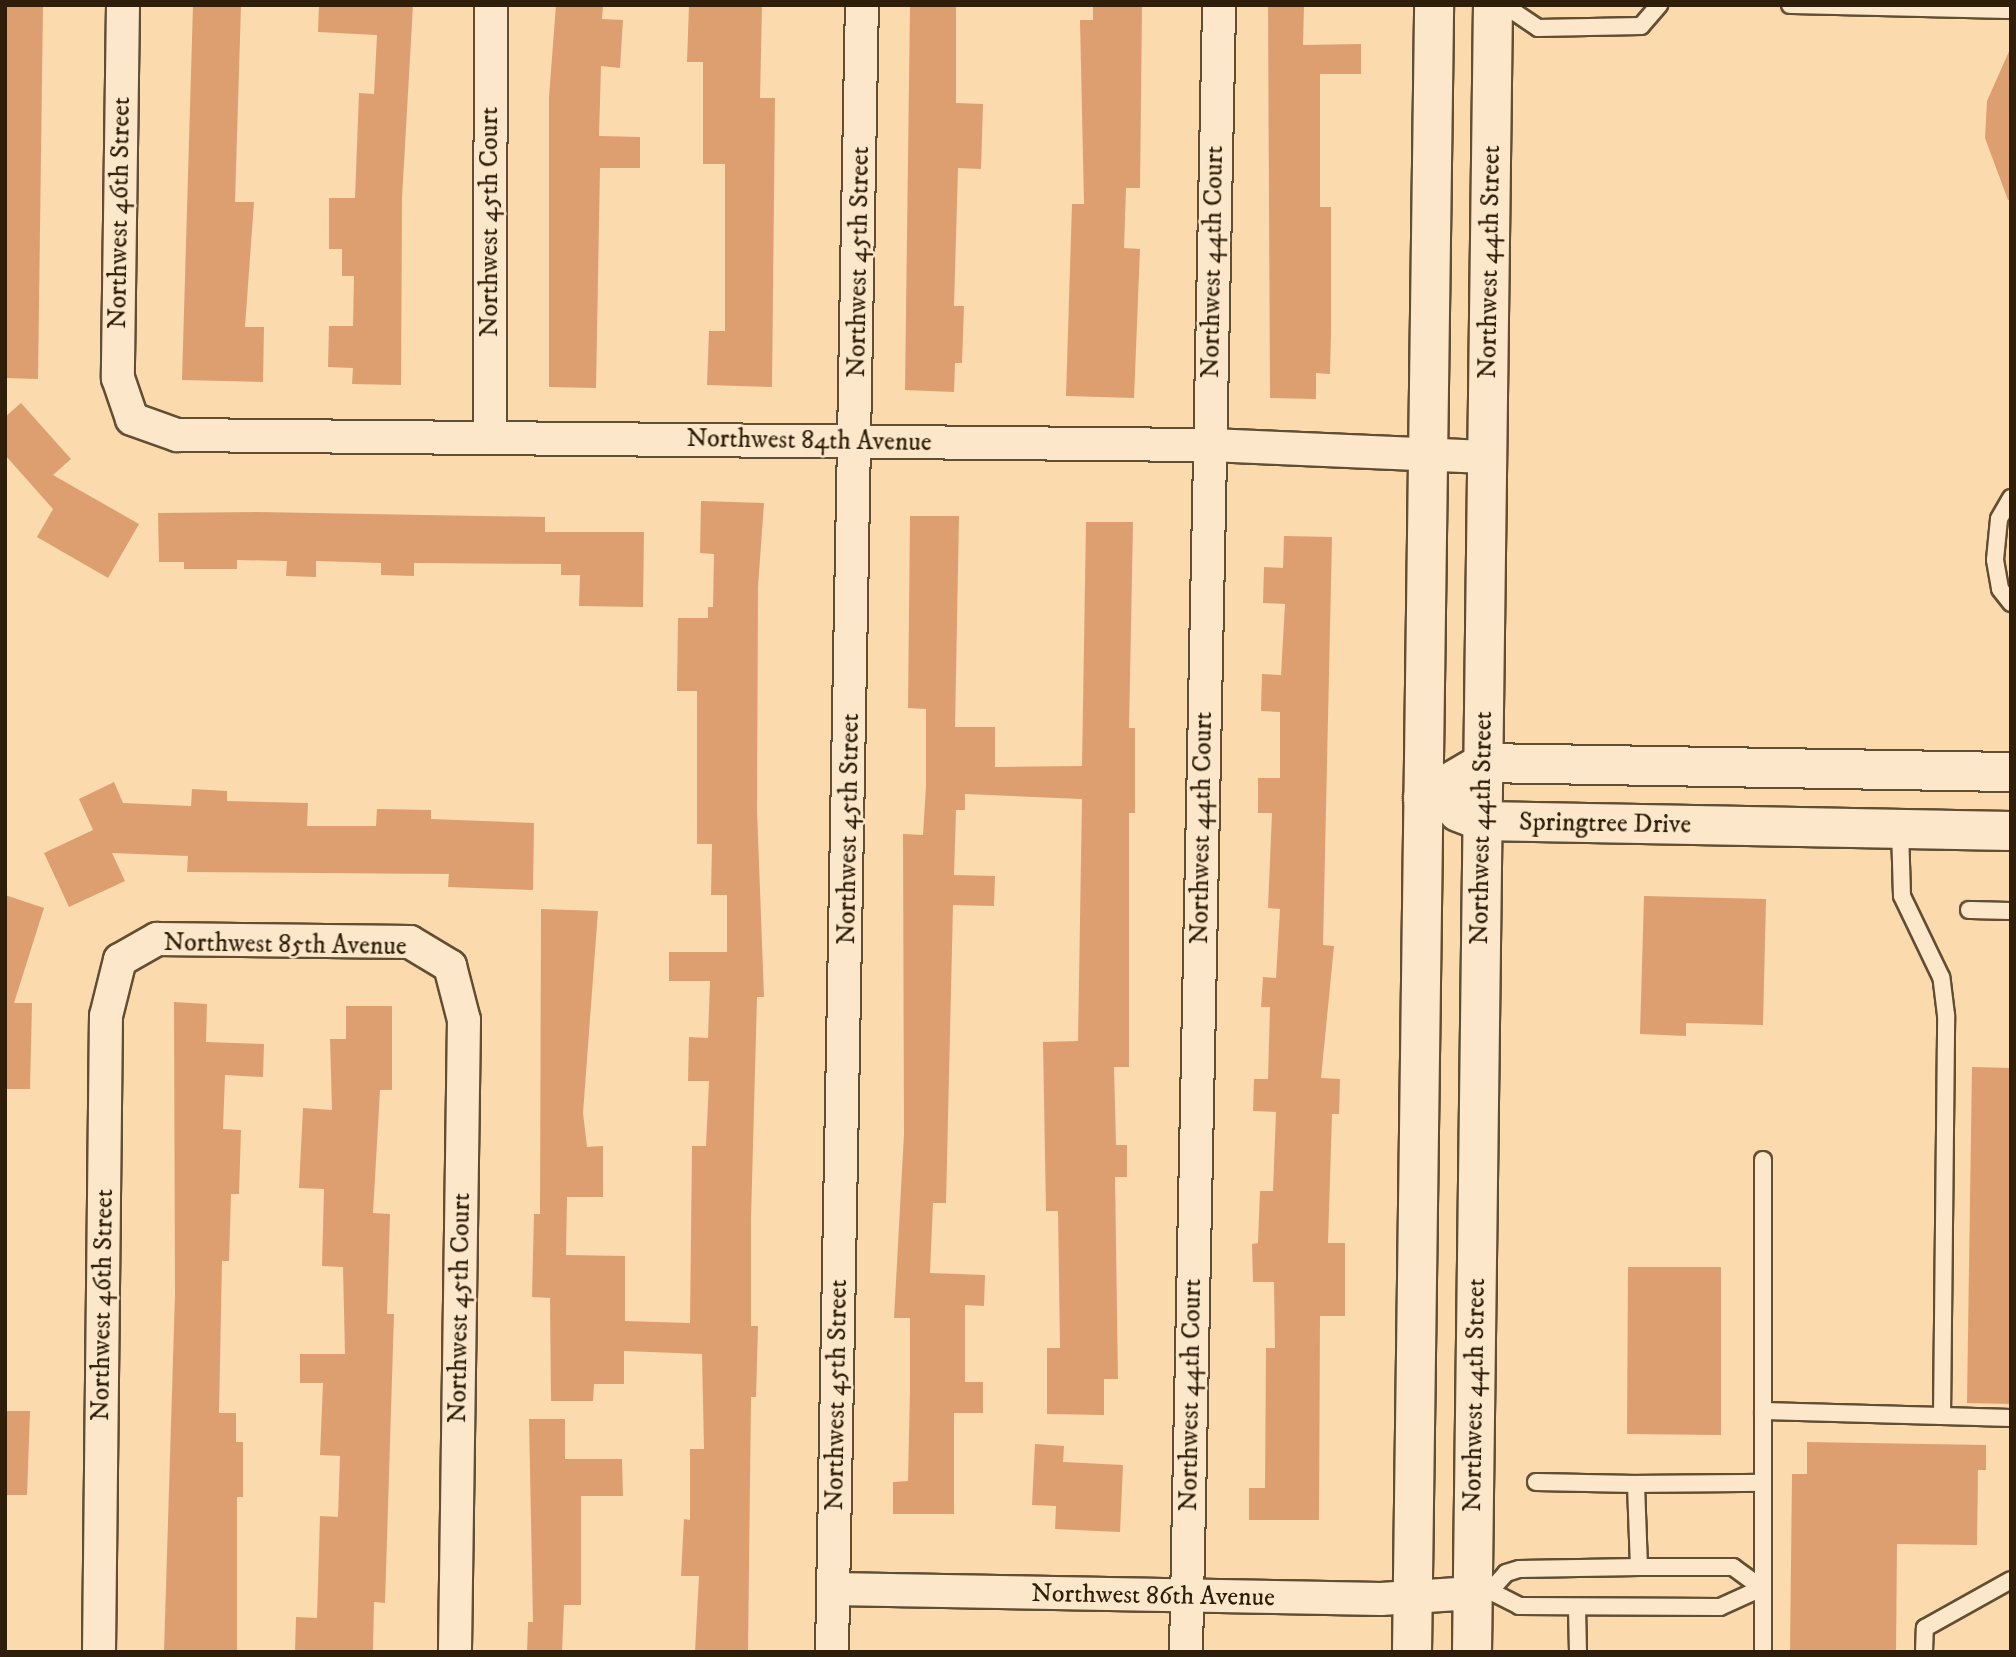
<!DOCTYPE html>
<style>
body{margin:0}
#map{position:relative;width:2016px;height:1657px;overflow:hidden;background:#fbdaad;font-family:"IM FELL DW Pica",serif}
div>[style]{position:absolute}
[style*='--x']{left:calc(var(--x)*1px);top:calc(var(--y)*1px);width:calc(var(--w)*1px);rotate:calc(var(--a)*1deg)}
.building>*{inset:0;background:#dd9f70}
.roads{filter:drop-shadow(2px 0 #624e33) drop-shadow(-2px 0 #624e33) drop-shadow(0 2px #624e33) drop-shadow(0 -2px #624e33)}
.lane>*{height:16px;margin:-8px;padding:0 8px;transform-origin:8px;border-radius:8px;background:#fce7ca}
.street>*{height:32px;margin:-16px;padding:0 16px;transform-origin:16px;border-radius:16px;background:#fce7ca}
.secondary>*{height:38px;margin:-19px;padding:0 19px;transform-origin:19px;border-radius:19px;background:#fce7ca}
span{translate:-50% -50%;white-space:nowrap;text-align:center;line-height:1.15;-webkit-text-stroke:5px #fce7ca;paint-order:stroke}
.street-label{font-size:26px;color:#2f1f0a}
.frame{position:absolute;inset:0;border:7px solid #2f1f0a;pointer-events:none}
</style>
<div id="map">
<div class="building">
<div style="clip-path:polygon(5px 5px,43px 5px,38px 379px,5px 378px)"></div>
<div style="clip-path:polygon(193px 5px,241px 5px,235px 202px,254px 202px,245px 327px,264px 327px,263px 382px,182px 380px)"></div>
<div style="clip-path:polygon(319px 5px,413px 5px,402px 198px,401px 385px,352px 384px,353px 368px,328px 367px,329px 326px,353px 326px,354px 276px,342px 276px,342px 249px,329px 249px,329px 198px,355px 198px,359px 93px,374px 94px,377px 35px,318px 32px)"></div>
<div style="clip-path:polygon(556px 5px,603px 5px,602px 19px,623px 20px,620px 68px,601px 66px,599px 136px,640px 137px,640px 168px,600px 168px,596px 388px,549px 387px,549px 97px)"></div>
<div style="clip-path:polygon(689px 5px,762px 5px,760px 98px,775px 98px,772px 387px,707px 385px,709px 331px,725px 331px,725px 164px,703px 164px,703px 62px,687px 62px)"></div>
<div style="clip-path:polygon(910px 5px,956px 5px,956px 103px,983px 104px,981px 169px,958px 168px,954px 306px,964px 306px,962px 363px,955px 363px,954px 392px,905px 390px)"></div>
<div style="clip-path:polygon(1093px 5px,1142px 5px,1140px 188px,1126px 188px,1124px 248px,1140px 249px,1134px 398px,1066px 396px,1072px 204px,1084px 204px,1080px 20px,1093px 20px)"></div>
<div style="clip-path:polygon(1268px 5px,1304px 5px,1303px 45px,1361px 44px,1361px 74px,1320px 74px,1320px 207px,1331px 207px,1331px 332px,1330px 374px,1316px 373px,1316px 399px,1270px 398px)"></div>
<div style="clip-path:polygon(2011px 47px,2011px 199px,2008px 200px,1985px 138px,1987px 101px)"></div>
<div style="clip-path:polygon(21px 403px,71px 459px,53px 475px,139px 524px,108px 578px,37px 537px,53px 509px,5px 455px,5px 417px)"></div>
<div style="clip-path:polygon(701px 501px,764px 503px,758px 587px,757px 810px,764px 997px,757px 997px,751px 1218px,751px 1326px,758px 1326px,756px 1397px,751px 1397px,748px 1652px,695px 1652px,699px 1576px,681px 1576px,684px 1519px,690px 1520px,690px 1449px,704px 1449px,702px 1354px,624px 1351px,624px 1384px,594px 1384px,593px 1401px,551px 1401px,550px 1298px,532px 1297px,534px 1214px,540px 1214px,541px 909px,598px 911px,583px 1113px,587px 1147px,603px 1146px,603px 1197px,567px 1197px,566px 1255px,625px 1256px,625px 1321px,690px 1323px,692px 1146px,706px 1146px,709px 1081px,688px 1081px,689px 1037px,708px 1038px,710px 981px,669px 981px,669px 952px,727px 952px,727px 895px,711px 895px,712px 844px,697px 844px,697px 691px,677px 691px,678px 618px,708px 618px,708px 607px,713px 607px,714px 554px,700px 553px)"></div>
<div style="clip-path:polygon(257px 512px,545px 517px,545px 532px,644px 532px,643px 607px,579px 606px,580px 575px,561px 575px,561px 564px,414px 563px,414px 576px,381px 575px,381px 563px,316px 561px,316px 577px,286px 576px,287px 561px,237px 560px,237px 569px,184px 569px,184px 562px,159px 562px,158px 513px)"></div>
<div style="clip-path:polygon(910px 516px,959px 516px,955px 727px,995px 727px,995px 767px,1082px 766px,1086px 522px,1133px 522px,1129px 728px,1135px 728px,1135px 813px,1129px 813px,1129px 1067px,1114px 1067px,1116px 1145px,1127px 1145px,1127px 1177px,1115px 1177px,1118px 1379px,1104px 1379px,1104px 1415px,1047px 1414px,1047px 1348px,1060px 1348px,1058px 1211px,1046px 1211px,1043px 1042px,1078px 1041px,1082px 799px,965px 794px,965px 810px,956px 810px,954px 875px,995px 876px,994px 906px,953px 905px,946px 1203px,933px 1203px,930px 1273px,985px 1275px,984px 1306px,965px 1305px,965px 1382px,983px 1382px,983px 1413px,954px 1413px,954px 1514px,893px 1514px,893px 1482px,908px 1481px,910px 1390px,910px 1318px,894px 1318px,904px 1134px,903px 834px,923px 835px,926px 786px,926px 709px,908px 708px)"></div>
<div style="clip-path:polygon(1284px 536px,1332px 537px,1323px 945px,1334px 946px,1321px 1078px,1340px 1079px,1339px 1114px,1332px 1114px,1328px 1243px,1345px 1243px,1345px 1316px,1320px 1316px,1319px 1520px,1249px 1520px,1249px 1488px,1265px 1488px,1266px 1348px,1275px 1348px,1274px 1282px,1253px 1282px,1252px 1244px,1258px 1243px,1260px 1191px,1273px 1191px,1276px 1112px,1253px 1111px,1254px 1079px,1268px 1079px,1270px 1007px,1261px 1007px,1263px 977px,1276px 978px,1280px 909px,1268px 908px,1272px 813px,1258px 813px,1258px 778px,1280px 778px,1280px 712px,1261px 711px,1262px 674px,1281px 675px,1285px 604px,1263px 603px,1264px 567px,1283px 568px)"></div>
<div style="clip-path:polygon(114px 782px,123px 803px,191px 806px,192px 789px,227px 791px,227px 801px,308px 803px,307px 826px,376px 826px,377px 809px,431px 810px,431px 819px,534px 823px,533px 890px,448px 887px,449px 874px,187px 872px,188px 856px,112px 853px,125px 881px,69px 907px,44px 853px,93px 830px,79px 799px)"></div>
<div style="clip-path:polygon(5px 895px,44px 908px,14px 1003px,32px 1003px,30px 1089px,5px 1089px)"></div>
<div style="clip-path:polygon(1644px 896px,1766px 899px,1763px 1025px,1686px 1023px,1686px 1036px,1640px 1034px)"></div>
<div style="clip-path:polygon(174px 1002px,207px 1004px,206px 1042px,264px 1044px,263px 1077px,225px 1075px,223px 1129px,241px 1130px,239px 1194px,231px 1194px,229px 1261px,222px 1261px,219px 1413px,236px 1413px,236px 1442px,243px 1442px,243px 1497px,237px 1497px,237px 1652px,164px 1652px,175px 1294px)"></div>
<div style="clip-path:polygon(346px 1006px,392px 1006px,392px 1090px,380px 1090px,373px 1213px,390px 1214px,387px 1314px,394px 1314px,385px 1603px,374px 1602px,373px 1650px,295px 1652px,296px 1617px,317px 1618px,320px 1516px,338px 1517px,340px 1456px,320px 1455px,323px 1383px,300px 1383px,300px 1354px,345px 1354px,343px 1267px,322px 1266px,324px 1189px,299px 1188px,303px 1108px,332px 1110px,330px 1039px,346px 1039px)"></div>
<div style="clip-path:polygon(1972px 1067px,2011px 1068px,2011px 1404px,1967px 1403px)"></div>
<div style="clip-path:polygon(1628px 1267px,1721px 1267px,1721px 1435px,1627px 1434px)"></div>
<div style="clip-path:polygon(5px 1411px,30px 1411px,27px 1495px,5px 1495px)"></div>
<div style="clip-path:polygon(529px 1419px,565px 1419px,565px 1459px,622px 1459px,623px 1496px,581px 1496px,581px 1605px,564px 1605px,562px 1652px,527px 1652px,528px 1622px,533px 1622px)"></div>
<div style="clip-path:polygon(1807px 1442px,1986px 1445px,1986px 1470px,1978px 1470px,1977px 1545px,1897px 1544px,1896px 1652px,1790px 1652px,1792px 1474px,1807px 1474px)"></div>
<div style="clip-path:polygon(1035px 1444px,1064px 1446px,1063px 1462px,1123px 1465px,1120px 1532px,1055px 1529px,1056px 1506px,1032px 1505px)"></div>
</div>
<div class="roads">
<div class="lane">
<div style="--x:1504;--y:5;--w:41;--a:34.1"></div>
<div style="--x:1538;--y:28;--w:103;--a:-1.1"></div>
<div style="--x:1641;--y:26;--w:28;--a:-49"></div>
<div style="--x:1790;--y:5;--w:221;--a:1.3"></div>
<div style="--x:2011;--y:498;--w:24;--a:120"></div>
<div style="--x:1999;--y:519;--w:41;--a:95.6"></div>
<div style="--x:1995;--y:560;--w:29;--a:80"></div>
<div style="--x:2000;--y:589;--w:18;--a:52"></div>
<div style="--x:1969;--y:910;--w:42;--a:1.4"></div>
<div style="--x:1763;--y:1411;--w:179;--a:1.6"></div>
<div style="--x:1942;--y:1416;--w:401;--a:-89.4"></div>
<div style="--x:1946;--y:1015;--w:38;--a:-97"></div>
<div style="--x:1941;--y:977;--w:90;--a:-115.7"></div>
<div style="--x:1902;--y:896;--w:67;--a:-91.7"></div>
<div style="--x:1942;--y:1416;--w:69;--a:1.7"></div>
<div style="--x:1536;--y:1482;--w:100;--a:1.1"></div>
<div style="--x:1639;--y:1567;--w:83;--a:-92.1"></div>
<div style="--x:1636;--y:1484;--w:127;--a:-0.5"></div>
<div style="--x:1490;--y:1591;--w:33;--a:27"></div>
<div style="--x:1519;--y:1606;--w:201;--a:0.3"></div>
<div style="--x:1720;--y:1607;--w:46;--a:-24.3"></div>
<div style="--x:1473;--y:1593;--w:17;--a:-7"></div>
<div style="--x:1490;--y:1591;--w:24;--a:-48"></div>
<div style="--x:1506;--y:1573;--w:14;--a:-17"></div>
<div style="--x:1519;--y:1569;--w:120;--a:-1"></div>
<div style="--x:1639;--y:1567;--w:94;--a:0"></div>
<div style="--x:1733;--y:1567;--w:36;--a:36"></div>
<div style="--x:1577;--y:1608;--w:44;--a:88.7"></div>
<div style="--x:1763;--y:1652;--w:492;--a:-90"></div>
<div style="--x:1924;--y:1652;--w:24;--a:-88"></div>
<div style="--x:1925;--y:1628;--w:98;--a:-29.2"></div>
</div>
<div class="street">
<div style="--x:123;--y:5;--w:373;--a:90.8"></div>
<div style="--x:118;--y:378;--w:43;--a:71.1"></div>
<div style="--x:132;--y:419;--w:48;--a:19.6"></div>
<div style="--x:177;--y:435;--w:1032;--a:0.56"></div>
<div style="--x:1209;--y:445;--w:278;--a:2.5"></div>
<div style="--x:490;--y:438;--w:433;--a:-89.9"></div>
<div style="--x:834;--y:1589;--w:547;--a:1.05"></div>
<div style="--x:1381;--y:1599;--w:92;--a:-3.7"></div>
<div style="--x:99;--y:1652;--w:636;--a:-89.37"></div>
<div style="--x:106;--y:1016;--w:58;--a:-76"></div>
<div style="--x:120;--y:960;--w:43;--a:-29.6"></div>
<div style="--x:157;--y:939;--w:253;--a:0.7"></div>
<div style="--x:410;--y:942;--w:47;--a:31"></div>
<div style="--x:450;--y:966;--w:56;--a:75.5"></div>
<div style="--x:464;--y:1020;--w:632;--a:90.82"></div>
<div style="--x:832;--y:1652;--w:1647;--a:-88.96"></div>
<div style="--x:1186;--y:1652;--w:1647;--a:-88.85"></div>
</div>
<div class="secondary">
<div style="--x:1423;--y:798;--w:69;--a:-30.3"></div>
<div style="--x:1483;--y:763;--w:528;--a:0.98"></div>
<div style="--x:1458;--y:812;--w:26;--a:21"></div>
<div style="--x:1482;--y:821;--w:529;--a:1.08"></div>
<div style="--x:1412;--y:1652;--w:1647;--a:-89.23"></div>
<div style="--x:1472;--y:1652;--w:1647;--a:-89.27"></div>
</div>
</div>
<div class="street-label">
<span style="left:120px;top:213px;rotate:-89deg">Northwest 46th Street</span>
<span style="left:490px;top:222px;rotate:-90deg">Northwest 45th Court</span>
<span style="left:859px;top:262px;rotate:-89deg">Northwest 45th Street</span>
<span style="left:1213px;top:262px;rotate:-89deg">Northwest 44th Court</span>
<span style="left:1490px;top:262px;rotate:-89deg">Northwest 44th Street</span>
<span style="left:809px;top:441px;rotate:1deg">Northwest 84th Avenue</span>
<span style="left:1605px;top:824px;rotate:1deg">Springtree Drive</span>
<span style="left:1202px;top:828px;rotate:-89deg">Northwest 44th Court</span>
<span style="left:1482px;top:828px;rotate:-89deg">Northwest 44th Street</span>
<span style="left:849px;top:829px;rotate:-89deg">Northwest 45th Street</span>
<span style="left:285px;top:945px;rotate:1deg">Northwest 85th Avenue</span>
<span style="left:103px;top:1305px;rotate:-89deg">Northwest 46th Street</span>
<span style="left:460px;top:1308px;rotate:-89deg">Northwest 45th Court</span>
<span style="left:837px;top:1395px;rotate:-89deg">Northwest 45th Street</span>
<span style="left:1191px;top:1395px;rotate:-89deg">Northwest 44th Court</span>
<span style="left:1475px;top:1395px;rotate:-89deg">Northwest 44th Street</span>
<span style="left:1153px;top:1596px;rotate:1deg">Northwest 86th Avenue</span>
</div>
<div class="frame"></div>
</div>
